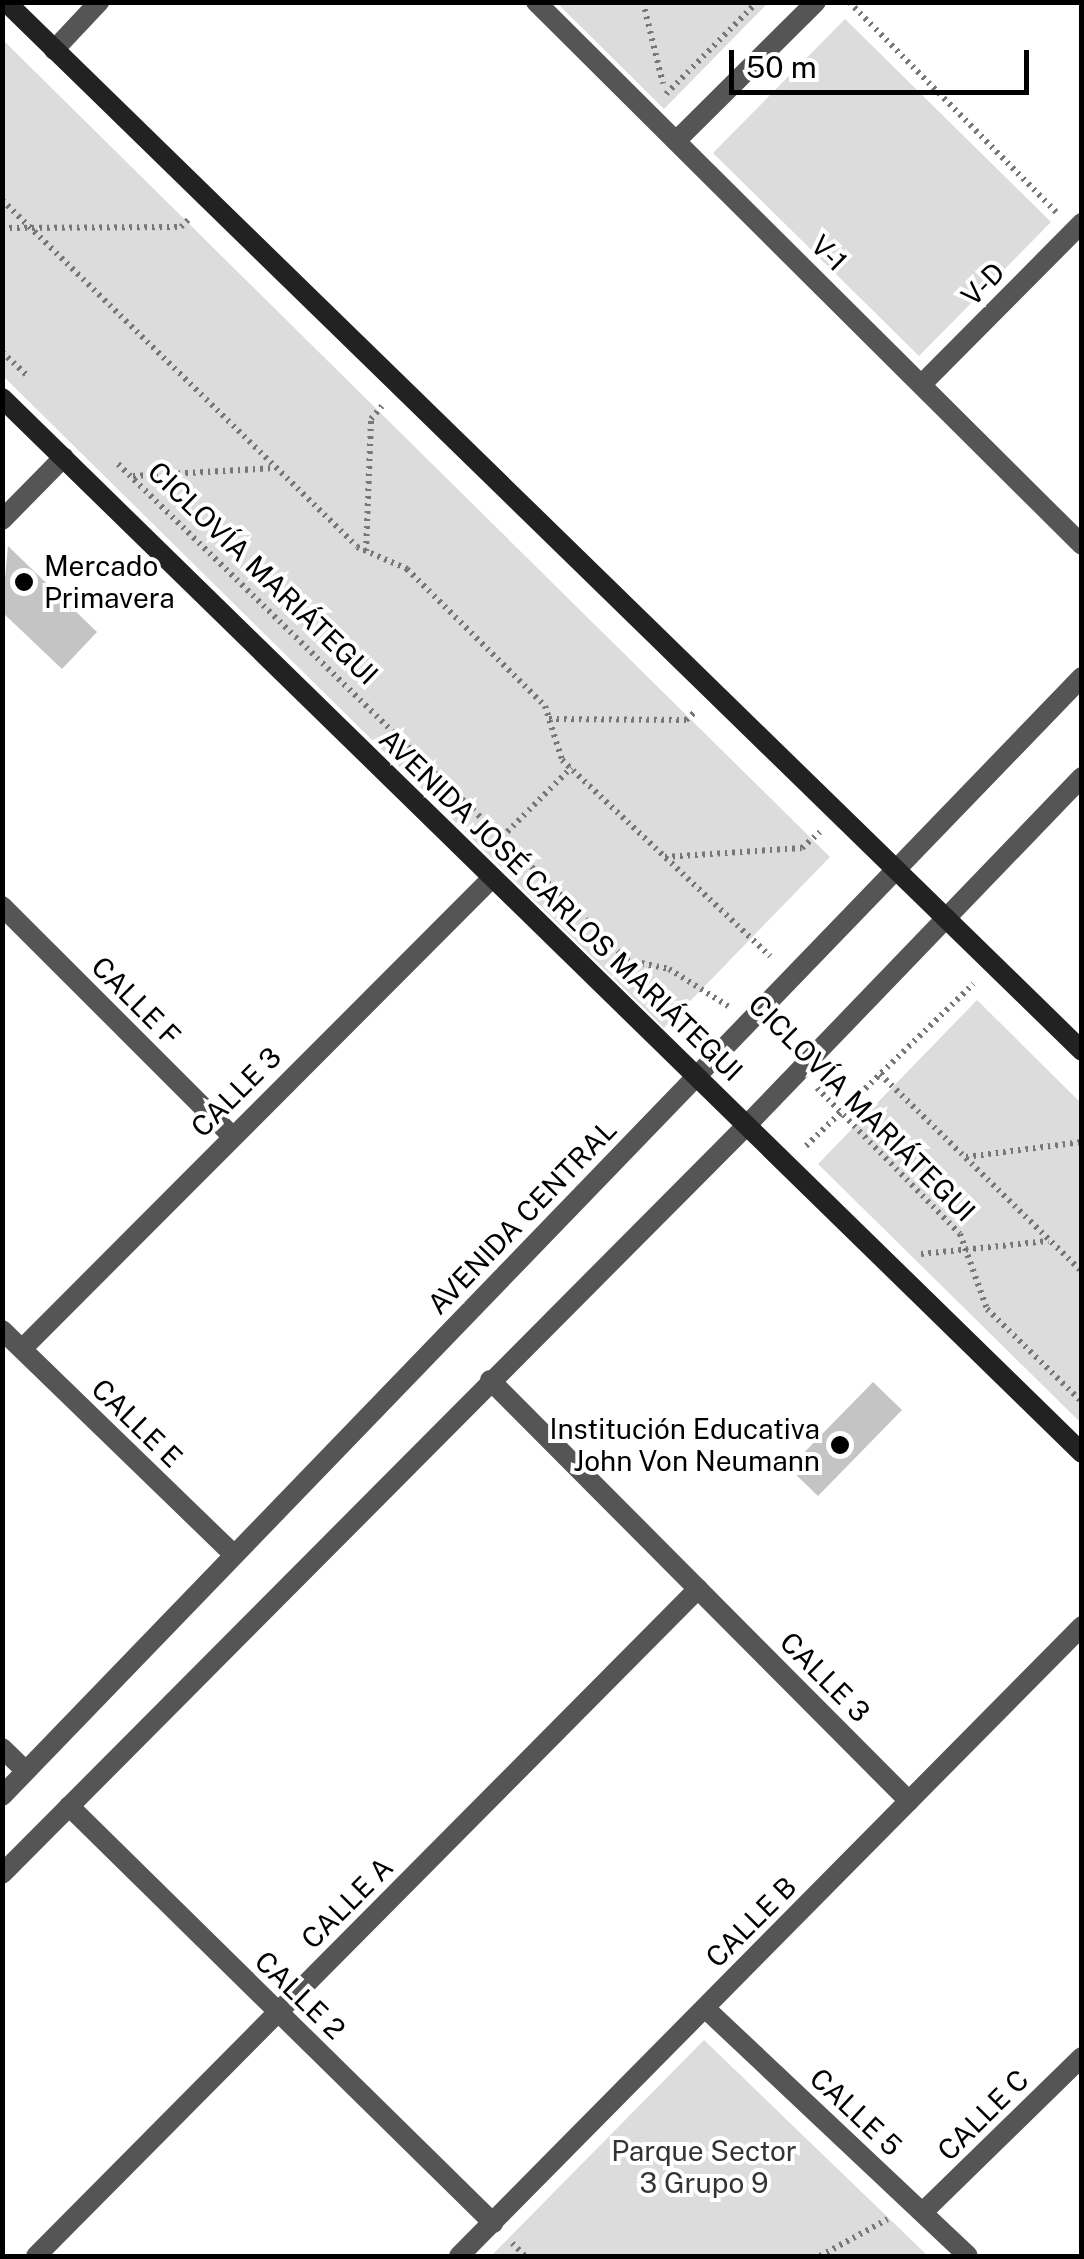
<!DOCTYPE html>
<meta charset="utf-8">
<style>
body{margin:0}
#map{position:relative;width:1084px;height:2259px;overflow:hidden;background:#fff;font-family:"Public Sans",sans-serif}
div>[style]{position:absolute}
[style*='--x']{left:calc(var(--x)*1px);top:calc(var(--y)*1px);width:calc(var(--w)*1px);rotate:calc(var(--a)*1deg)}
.green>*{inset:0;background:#dcdcdc}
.building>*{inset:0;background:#c4c4c4}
.path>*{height:6px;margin-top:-3px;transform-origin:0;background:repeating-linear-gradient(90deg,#777 0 2.5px,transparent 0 7.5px)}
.minor>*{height:20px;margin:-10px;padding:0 10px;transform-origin:10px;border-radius:10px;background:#555}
.tertiary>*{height:20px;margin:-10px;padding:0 10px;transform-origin:10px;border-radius:10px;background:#555}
.secondary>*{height:20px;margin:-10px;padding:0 10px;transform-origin:10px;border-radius:10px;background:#222}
.dots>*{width:28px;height:28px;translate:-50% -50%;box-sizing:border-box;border:5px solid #fff;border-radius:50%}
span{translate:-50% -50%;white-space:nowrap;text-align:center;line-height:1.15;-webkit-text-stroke:8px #fff;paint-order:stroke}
.street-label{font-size:28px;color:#000}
.poi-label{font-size:28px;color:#000}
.left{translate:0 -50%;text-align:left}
.right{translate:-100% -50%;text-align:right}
.park-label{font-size:28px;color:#333}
.frame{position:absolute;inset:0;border:5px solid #000;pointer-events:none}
.scale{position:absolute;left:729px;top:50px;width:300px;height:45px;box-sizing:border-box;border:5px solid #000;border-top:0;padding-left:12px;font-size:30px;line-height:35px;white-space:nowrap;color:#000;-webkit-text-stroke:8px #fff;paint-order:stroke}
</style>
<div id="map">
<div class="green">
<div style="clip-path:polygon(557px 3px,768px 3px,664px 109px)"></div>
<div style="clip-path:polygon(845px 19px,1051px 222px,919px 356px,713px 153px)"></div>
<div style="clip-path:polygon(3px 40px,830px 857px,664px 1028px,3px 376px)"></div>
<div style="clip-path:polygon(977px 1000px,1081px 1103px,1081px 1423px,818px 1164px)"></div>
<div style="clip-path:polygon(704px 2040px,928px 2256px,491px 2256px)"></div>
</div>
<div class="building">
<div style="clip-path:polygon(8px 546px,97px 632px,62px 669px,2px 612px)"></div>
<div style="clip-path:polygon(873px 1382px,902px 1410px,818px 1496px,789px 1468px)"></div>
</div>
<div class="path">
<div style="--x:643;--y:2;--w:84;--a:76.3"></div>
<div style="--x:849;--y:2;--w:295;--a:45.4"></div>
<div style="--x:666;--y:94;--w:129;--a:-45.3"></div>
<div style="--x:2;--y:200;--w:496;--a:44.3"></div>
<div style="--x:357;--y:547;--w:55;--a:23.7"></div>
<div style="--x:407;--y:569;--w:194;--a:44.8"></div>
<div style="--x:545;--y:706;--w:57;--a:72.5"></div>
<div style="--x:562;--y:760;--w:286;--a:43.3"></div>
<div style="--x:2;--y:228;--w:179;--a:-0.3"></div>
<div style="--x:181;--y:227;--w:10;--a:-45"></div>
<div style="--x:2;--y:352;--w:34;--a:43"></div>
<div style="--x:118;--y:464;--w:711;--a:44.26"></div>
<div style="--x:627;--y:960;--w:43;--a:12.1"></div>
<div style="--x:669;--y:969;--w:70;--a:32.1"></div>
<div style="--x:133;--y:476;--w:142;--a:-3.2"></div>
<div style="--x:366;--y:551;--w:132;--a:-87.8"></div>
<div style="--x:371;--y:419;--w:17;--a:-50"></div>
<div style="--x:549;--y:719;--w:137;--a:0.4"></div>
<div style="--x:686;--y:720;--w:12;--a:-42"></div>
<div style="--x:502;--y:837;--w:98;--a:-45"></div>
<div style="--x:665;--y:857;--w:137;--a:-3.8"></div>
<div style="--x:802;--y:848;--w:24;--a:-42"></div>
<div style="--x:880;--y:1074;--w:283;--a:44.4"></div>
<div style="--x:817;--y:1088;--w:204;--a:45.6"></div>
<div style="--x:960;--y:1234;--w:80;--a:70.2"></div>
<div style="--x:987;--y:1309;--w:133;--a:44.4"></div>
<div style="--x:806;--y:1146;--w:233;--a:-44.1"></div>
<div style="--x:966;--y:1157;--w:117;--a:-7.4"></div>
<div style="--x:921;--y:1254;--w:128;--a:-5.8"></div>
<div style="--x:512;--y:2243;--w:18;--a:45"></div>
<div style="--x:820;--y:2256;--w:77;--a:-28.6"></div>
</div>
<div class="minor">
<div style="--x:536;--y:2;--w:770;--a:44.84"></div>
<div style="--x:54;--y:50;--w:66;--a:-46.8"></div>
<div style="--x:676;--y:141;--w:197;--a:-44.8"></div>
<div style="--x:923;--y:383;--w:226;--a:-45.2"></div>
<div style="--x:2;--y:520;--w:88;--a:-45.5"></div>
<div style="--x:2;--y:906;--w:324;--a:45"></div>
<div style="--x:2;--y:1330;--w:323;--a:44.1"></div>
<div style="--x:22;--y:1349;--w:665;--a:-45.06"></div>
<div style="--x:490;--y:1380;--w:594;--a:45.14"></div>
<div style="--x:2;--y:1748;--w:33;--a:44"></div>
<div style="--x:69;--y:1806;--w:595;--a:44.52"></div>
<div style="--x:705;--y:2008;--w:361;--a:43.3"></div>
<div style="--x:923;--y:2212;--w:222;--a:-44.3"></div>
<div style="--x:36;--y:2256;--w:940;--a:-45.22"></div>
<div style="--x:459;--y:2256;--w:886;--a:-45.32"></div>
</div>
<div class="tertiary">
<div style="--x:2;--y:1796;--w:1555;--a:-46.02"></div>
<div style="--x:2;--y:1874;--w:1056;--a:-45.15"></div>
<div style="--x:747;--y:1125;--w:483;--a:-46.1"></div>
</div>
<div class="secondary">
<div style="--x:6;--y:2;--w:1503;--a:44.27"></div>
<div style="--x:2;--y:398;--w:1510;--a:44.33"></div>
</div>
<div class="dots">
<div style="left:24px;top:582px;background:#000"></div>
<div style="left:840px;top:1445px;background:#000"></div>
</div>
<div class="street-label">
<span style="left:829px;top:253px;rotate:44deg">V-1</span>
<span style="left:983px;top:284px;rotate:-45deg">V-D</span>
<span style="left:263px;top:573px;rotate:44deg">CICLOVÍA MARIÁTEGUI</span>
<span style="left:561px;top:905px;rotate:44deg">AVENIDA JOSÉ CARLOS MARIÁTEGUI</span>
<span style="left:136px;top:1001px;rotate:45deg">CALLE F</span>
<span style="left:236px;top:1092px;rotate:-45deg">CALLE 3</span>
<span style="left:862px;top:1108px;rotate:45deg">CICLOVÍA MARIÁTEGUI</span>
<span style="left:522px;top:1217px;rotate:-46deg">AVENIDA CENTRAL</span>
<span style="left:137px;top:1423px;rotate:44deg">CALLE E</span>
<span style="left:825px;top:1677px;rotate:45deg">CALLE 3</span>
<span style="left:347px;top:1903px;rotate:-45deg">CALLE A</span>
<span style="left:751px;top:1922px;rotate:-45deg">CALLE B</span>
<span style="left:300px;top:1995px;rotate:44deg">CALLE 2</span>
<span style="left:856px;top:2112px;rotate:43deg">CALLE 5</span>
<span style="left:983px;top:2115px;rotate:-45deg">CALLE C</span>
</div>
<div class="poi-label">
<span class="left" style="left:44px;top:582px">Mercado<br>Primavera</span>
<span class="right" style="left:820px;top:1445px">Institución Educativa<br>John Von Neumann</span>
</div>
<div class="park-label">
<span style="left:704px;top:2167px">Parque Sector<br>3 Grupo 9</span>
</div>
<div class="frame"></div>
<div class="scale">50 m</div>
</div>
